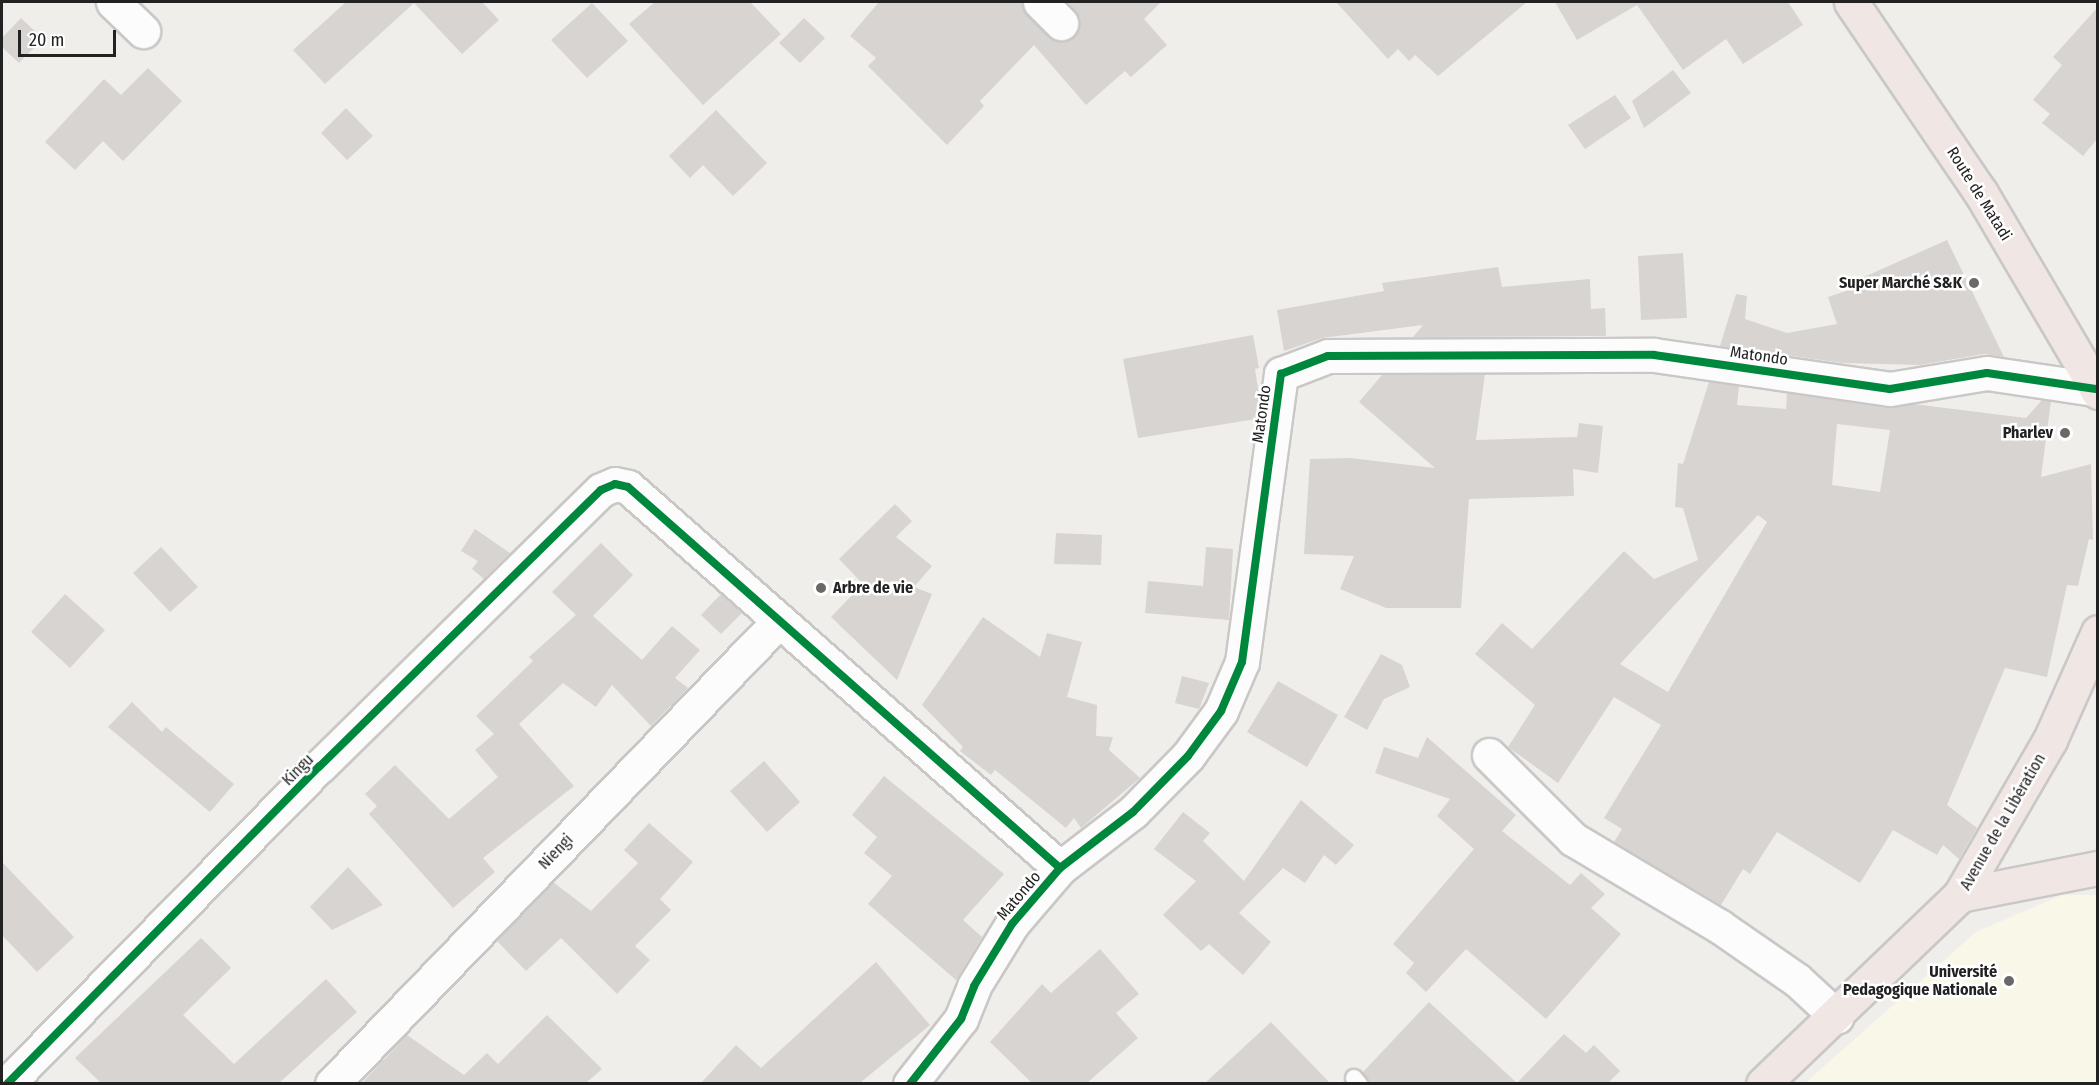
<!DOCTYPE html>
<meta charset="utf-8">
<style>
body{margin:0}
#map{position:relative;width:2099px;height:1085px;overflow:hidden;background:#f0eeeb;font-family:"Fira Sans Condensed",sans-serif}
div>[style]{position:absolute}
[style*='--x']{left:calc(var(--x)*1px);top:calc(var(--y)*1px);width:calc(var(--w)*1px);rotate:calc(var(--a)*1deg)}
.education>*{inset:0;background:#f8f7e8}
.building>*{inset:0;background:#d7d4d2}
.roads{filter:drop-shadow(2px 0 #c9c8c7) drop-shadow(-2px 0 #c9c8c7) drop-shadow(0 2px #c9c8c7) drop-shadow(0 -2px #c9c8c7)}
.service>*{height:16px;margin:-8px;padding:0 8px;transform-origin:8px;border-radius:8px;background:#fdfcfc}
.minor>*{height:33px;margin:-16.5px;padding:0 16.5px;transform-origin:16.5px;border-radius:16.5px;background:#fdfcfc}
.trunk>*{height:33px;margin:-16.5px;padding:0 16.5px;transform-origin:16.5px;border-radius:16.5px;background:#f0e6e4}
.cycleway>*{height:8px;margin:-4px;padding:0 4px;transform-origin:4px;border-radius:4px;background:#00873e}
.dots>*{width:16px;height:16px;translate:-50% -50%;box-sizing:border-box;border:3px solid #fff;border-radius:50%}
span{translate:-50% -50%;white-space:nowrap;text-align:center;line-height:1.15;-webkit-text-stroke:5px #fff;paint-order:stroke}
.street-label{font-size:16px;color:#222}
.poi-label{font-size:16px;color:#222;font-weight:700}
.right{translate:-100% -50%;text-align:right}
.left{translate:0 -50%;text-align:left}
.frame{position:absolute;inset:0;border:3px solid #222;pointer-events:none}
.scale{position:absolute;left:18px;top:30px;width:98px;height:27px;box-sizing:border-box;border:3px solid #222;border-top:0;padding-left:8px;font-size:18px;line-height:21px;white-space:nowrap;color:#222;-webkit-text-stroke:4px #fff;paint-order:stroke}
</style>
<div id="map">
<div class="education">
<div style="clip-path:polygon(2062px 895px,2097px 895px,2097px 1083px,1805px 1083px,1976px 932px)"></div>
</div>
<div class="building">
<div style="clip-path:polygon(346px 2px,482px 2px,499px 20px,462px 54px,414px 3px,325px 84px,293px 50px)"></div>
<div style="clip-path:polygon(655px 2px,750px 2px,781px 34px,703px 105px,629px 24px)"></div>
<div style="clip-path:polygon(879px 2px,1022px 2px,1027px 15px,1057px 41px,1066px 41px,1079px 28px,1079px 18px,1068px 2px,1161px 2px,1144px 19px,1167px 45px,1131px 77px,1125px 71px,1086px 105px,1034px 45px,980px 101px,984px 106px,947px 145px,868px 66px,876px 58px,850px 36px)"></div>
<div style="clip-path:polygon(1336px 2px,1527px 2px,1438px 76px,1415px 55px,1409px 61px,1398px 49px,1388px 59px)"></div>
<div style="clip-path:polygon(1555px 2px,1788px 2px,1803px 25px,1743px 64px,1726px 39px,1683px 70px,1637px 5px,1577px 40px)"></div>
<div style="clip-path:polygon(592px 3px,628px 41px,587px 78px,551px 40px)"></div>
<div style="clip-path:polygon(2097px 8px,2097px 139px,2083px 156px,2042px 123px,2050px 114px,2033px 100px,2062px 65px,2053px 57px)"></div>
<div style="clip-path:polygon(21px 18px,43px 39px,19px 63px,2px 47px,2px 38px)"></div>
<div style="clip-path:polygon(804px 18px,825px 38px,800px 63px,779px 43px)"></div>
<div style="clip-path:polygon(148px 68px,182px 101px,123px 161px,103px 141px,75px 170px,45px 142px,104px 79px,121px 95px)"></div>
<div style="clip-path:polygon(1673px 70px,1691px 93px,1644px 128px,1632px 101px)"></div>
<div style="clip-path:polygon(1615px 95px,1631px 118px,1585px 149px,1568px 125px)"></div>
<div style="clip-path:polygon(346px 108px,373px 136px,347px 160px,321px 133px)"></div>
<div style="clip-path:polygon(716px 110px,767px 163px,733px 196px,703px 165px,690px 178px,669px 156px)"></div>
<div style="clip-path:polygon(1947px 240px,2004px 357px,1984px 354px,1920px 365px,1843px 363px,1720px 346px,1736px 294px,1747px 296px,1745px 319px,1787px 333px,1837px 324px,1828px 297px,1867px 284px,1864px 277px)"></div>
<div style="clip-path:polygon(1683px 253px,1687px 318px,1641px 320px,1638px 256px)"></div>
<div style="clip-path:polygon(1498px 267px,1502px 287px,1590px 279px,1591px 309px,1605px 308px,1606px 336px,1413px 337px,1423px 325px,1322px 338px,1284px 351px,1277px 310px,1384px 291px,1382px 283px)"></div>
<div style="clip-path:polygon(1253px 335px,1259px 368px,1255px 369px,1259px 395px,1256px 419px,1138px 438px,1123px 359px)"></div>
<div style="clip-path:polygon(1485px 374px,1476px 440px,1577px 437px,1579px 423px,1603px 426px,1598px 473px,1573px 469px,1574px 496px,1469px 499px,1461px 608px,1386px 608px,1340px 589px,1354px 556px,1304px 554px,1310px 459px,1350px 458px,1435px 468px,1359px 402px,1382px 375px)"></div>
<div style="clip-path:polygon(evenodd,1709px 382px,1739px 386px,1737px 405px,1786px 409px,1787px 393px,1887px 408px,1913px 404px,2026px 418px,2042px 400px,2051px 401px,2041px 477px,2091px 464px,2093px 540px,2089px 539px,2078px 586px,2067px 585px,2047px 677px,2005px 668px,1947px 805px,1977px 828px,1959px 859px,1943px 845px,1937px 855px,1893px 830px,1860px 883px,1777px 832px,1750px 874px,1743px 869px,1721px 905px,1614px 842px,1622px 829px,1604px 818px,1661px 725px,1614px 697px,1558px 783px,1508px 747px,1535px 705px,1475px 654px,1502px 623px,1532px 649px,1624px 551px,1654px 579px,1698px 560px,1683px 508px,1675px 507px,1678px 463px,1683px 464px,1709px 382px,1837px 424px,1890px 430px,1880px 492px,1832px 485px,1837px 424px,1709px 382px,1758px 515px,1767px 522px,1668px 692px,1620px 664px,1758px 515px)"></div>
<div style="clip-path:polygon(895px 504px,912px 521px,896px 537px,932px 566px,914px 587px,932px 594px,897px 680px,831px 617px,863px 584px,839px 559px)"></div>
<div style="clip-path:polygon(475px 529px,510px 553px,484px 579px,472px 569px,478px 561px,461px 551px)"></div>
<div style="clip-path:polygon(1056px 533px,1102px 535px,1101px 565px,1054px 564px)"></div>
<div style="clip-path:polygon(601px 543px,633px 575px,593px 616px,642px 660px,672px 626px,700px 650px,675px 678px,688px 688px,651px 726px,612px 685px,596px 707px,563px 683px,519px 724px,574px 786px,483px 858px,495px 872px,453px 908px,369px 814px,377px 806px,365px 794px,395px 765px,449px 819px,498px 777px,475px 750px,494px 734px,476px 716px,533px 661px,529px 657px,576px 615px,552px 592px)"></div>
<div style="clip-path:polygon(161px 547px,198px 587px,170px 612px,133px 573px)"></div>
<div style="clip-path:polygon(1206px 547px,1233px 549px,1229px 620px,1145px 613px,1148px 581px,1203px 586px)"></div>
<div style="clip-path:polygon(65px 594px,105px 630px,70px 668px,31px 632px)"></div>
<div style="clip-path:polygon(721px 594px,742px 613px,721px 634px,701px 615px)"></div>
<div style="clip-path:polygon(983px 617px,1040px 657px,1047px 633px,1082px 642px,1067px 697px,1097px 705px,1096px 736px,1113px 737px,1109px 750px,1140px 778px,1081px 828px,1074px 818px,1066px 828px,995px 770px,991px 775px,960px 751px,963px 747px,922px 705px)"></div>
<div style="clip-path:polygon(1381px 654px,1402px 665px,1410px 687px,1384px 699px,1367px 730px,1344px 717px)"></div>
<div style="clip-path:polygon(1182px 676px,1209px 683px,1199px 709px,1175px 703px)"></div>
<div style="clip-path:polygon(1278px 681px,1338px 715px,1307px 767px,1247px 732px)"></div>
<div style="clip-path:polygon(132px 702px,162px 732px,166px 727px,234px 784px,210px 812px,108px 727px)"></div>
<div style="clip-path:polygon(1427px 737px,1516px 815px,1502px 831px,1570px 885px,1581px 873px,1605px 894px,1591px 908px,1621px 934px,1546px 1019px,1466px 949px,1426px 992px,1406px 973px,1414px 963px,1393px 944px,1474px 849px,1437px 816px,1450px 799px,1375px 773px,1384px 747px,1418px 758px)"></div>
<div style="clip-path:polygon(764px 761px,800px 802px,767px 832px,730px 791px)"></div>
<div style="clip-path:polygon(884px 776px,1004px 874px,963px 920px,982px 937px,956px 980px,868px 904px,892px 876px,864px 853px,877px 837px,852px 815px)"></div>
<div style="clip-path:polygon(1301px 800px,1354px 845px,1336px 865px,1324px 855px,1305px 883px,1283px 868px,1239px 913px,1271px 942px,1243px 975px,1209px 944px,1201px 951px,1163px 915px,1196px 881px,1154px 849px,1183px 812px,1210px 833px,1203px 841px,1244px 881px)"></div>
<div style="clip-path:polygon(649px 823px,693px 862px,660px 899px,671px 910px,635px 946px,650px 960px,617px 994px,561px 938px,526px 971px,497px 941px,553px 882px,591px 911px,638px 863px,624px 850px)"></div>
<div style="clip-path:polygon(2px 862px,74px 937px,37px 972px,2px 935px)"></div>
<div style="clip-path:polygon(348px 867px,383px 905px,332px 930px,310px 907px)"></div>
<div style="clip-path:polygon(201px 938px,231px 968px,183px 1015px,234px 1064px,326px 979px,357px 1012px,279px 1083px,101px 1083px,75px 1058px)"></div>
<div style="clip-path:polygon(1100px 949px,1139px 994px,1116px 1013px,1138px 1038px,1087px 1083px,1032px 1083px,990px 1042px,1042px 984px,1051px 993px)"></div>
<div style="clip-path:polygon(876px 962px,930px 1025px,860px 1083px,701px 1083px,736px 1045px,761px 1068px)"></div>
<div style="clip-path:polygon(1429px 1002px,1517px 1083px,1564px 1034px,1586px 1053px,1594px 1045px,1620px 1071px,1608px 1083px,1369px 1083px,1363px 1072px)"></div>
<div style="clip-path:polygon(547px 1015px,602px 1069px,586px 1083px,362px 1083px,407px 1035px,464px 1075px,487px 1053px,498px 1064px)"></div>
<div style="clip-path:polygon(1271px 1022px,1330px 1083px,1205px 1083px)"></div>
</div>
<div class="roads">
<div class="service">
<div style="--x:1354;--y:1078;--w:8;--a:50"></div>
</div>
<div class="minor">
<div style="--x:113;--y:2;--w:42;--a:44"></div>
<div style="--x:1040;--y:2;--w:30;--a:45"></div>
<div style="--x:1489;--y:755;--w:119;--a:45"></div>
<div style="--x:1573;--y:839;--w:170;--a:30.8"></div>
<div style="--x:1719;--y:926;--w:95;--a:34.7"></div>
<div style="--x:1797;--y:980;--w:54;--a:42.8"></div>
<div style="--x:7;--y:1084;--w:445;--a:-45.5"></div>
<div style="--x:319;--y:767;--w:395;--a:-44.5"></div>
<div style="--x:601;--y:490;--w:15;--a:-23"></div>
<div style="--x:615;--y:484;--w:13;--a:13"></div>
<div style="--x:628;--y:487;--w:576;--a:41.41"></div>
<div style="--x:332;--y:1084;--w:644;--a:-46.01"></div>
<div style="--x:910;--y:1084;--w:83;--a:-51.9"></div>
<div style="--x:961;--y:1019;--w:35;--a:-68"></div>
<div style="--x:974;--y:986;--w:73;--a:-58.5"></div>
<div style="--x:1012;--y:924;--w:74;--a:-49.4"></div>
<div style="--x:1060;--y:868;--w:92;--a:-37.5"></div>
<div style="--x:1133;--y:812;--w:78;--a:-45.5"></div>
<div style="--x:1188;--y:756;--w:56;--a:-53.7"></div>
<div style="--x:1221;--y:711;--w:53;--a:-66.8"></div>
<div style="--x:1242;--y:662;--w:291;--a:-82.3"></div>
<div style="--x:1281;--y:374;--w:50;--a:-21"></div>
<div style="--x:1328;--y:356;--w:326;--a:-0.2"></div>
<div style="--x:1654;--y:355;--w:238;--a:8.2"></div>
<div style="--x:1890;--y:389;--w:98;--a:-9.4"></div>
<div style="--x:1987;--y:373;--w:110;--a:8.4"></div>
</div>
<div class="trunk">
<div style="--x:1851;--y:2;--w:231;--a:55.8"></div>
<div style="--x:1981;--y:193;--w:231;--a:59.5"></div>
<div style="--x:1960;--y:895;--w:141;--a:-11.1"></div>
<div style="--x:1763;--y:1084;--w:273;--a:-43.8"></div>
<div style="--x:1960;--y:895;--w:179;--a:-59.9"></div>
<div style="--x:2050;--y:740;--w:118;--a:-66"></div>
</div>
</div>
<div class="cycleway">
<div style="--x:7;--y:1084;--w:445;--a:-45.5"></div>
<div style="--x:319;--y:767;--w:395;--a:-44.5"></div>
<div style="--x:601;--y:490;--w:15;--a:-23"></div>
<div style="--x:615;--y:484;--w:13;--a:13"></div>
<div style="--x:628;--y:487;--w:576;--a:41.41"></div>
<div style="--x:910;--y:1084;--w:83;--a:-51.9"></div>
<div style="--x:961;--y:1019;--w:35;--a:-68"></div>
<div style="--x:974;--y:986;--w:73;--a:-58.5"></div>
<div style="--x:1012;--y:924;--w:74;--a:-49.4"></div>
<div style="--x:1060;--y:868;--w:92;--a:-37.5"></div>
<div style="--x:1133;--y:812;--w:78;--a:-45.5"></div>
<div style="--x:1188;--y:756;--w:56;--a:-53.7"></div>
<div style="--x:1221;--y:711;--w:53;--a:-66.8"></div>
<div style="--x:1242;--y:662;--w:291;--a:-82.3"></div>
<div style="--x:1281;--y:374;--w:50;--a:-21"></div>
<div style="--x:1328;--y:356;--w:326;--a:-0.2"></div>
<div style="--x:1654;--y:355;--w:238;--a:8.2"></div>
<div style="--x:1890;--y:389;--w:98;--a:-9.4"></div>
<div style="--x:1987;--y:373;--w:110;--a:8.4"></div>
</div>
<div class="dots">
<div style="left:1974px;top:283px;background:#6a6968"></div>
<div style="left:2065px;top:433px;background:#6a6968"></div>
<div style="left:821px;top:588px;background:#6a6968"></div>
<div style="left:2009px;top:981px;background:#6a6968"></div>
</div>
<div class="street-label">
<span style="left:1979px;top:194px;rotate:58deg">Route de Matadi</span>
<span style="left:1759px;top:356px;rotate:8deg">Matondo</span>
<span style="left:1262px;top:414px;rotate:-82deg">Matondo</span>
<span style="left:298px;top:770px;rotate:-45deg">Kingu</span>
<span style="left:2003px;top:822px;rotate:-60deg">Avenue de la Libération</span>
<span style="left:556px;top:852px;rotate:-46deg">Niengi</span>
<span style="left:1019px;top:896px;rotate:-50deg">Matondo</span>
</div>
<div class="poi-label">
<span class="right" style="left:1962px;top:283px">Super Marché S&amp;K</span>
<span class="right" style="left:2053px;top:433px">Pharlev</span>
<span class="left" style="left:833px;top:588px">Arbre de vie</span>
<span class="right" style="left:1997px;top:981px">Université<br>Pedagogique Nationale</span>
</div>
<div class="frame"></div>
<div class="scale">20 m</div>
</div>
